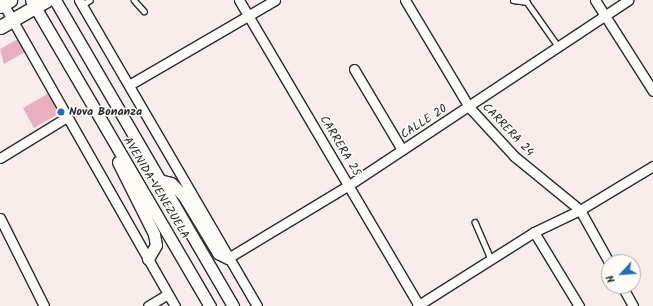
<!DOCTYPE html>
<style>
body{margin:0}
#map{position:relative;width:653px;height:306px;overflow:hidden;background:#f9edec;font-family:Kalam,sans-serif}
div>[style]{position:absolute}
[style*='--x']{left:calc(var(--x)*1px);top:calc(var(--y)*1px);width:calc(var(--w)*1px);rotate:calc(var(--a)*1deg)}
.building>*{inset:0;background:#e9afc0}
.roads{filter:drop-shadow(1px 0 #2b2b2b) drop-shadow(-1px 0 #2b2b2b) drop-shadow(0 1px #2b2b2b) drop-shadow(0 -1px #2b2b2b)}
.service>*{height:4.5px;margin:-2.25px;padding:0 2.25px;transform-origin:2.25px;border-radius:2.25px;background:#fdfcf7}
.minor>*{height:9px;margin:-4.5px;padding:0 4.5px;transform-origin:4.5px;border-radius:4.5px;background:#fdfcf7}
.tertiary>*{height:11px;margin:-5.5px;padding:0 5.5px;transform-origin:5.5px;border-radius:5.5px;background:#fdfcf7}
.secondary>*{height:13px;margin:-6.5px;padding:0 6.5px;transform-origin:6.5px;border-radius:6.5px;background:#fdfcf7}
.dots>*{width:11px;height:11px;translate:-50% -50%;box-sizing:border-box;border:2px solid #fdfcf7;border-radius:50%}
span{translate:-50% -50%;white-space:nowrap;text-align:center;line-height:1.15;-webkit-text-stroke:3px #fdfcf7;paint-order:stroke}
.poi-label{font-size:12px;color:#2b2b2b;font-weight:700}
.left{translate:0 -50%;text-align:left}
.street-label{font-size:12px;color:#2b2b2b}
.north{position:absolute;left:601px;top:254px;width:40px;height:40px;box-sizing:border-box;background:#fdfcf7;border:1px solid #a9a8a5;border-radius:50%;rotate:244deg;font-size:11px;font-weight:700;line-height:16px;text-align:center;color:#2b2b2b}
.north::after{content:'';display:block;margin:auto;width:14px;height:18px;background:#1f6fb2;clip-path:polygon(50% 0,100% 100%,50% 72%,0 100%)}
</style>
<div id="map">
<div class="building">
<div style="clip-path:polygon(18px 39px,25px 52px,4px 64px,0 49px)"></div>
<div style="clip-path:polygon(49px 93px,60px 113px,34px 128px,23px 108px)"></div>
</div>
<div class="roads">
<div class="service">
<div style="--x:134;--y:0;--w:15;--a:48"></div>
<div style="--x:513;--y:0;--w:14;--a:8"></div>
<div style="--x:527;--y:2;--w:54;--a:54.8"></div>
<div style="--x:82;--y:5;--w:9;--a:-32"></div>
<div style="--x:475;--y:222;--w:40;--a:66.6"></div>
</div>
<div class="minor">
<div style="--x:1;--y:0;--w:352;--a:60.4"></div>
<div style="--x:79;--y:0;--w:354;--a:59.8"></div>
<div style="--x:239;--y:0;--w:355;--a:59.5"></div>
<div style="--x:405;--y:0;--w:125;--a:59.1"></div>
<div style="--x:469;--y:107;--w:67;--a:47.4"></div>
<div style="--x:514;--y:156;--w:85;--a:39.3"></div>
<div style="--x:580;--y:210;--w:60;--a:60.9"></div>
<div style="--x:595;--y:0;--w:108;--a:57.5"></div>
<div style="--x:354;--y:69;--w:94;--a:59.3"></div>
<div style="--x:129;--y:85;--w:169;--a:-30.2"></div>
<div style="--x:0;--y:158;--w:79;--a:-31.5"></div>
<div style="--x:0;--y:218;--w:98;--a:63.4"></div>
<div style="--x:534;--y:232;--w:87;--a:58.7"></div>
<div style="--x:228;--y:258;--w:141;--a:-31.1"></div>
<div style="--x:349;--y:185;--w:335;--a:-33.5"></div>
<div style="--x:622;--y:286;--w:23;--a:61"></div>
<div style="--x:148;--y:306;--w:23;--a:-31"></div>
<div style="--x:417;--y:306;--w:138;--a:-32.3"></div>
<div style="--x:534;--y:232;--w:51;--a:-25.6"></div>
<div style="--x:580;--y:210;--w:85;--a:-31.1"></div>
</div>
<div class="tertiary">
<div style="--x:31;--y:0;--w:355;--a:59.7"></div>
<div style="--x:55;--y:0;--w:354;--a:59.8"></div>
<div style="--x:118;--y:162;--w:80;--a:63.4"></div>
<div style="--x:154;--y:234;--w:11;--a:80"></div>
<div style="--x:156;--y:245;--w:16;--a:120"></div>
<div style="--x:159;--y:180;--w:12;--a:14"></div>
<div style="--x:171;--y:183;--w:17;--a:45"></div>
<div style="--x:183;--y:195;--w:68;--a:58.9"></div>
<div style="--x:218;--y:253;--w:11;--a:27"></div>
</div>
<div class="secondary">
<div style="--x:0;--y:6;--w:12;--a:-31"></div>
<div style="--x:0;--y:27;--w:54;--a:-29.9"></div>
</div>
</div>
<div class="dots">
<div style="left:61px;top:112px;background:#1f6fb2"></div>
</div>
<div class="poi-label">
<span class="left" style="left:69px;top:112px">Nova Bonanza</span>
</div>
<div class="street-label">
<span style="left:424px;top:122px;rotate:-33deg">CALLE 20</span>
<span style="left:508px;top:130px;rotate:46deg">CARRERA 24</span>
<span style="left:340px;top:146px;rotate:59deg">CARRERA 25</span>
<span style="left:156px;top:188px;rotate:59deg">AVENIDA VENEZUELA</span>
</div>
<div class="north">N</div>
</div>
